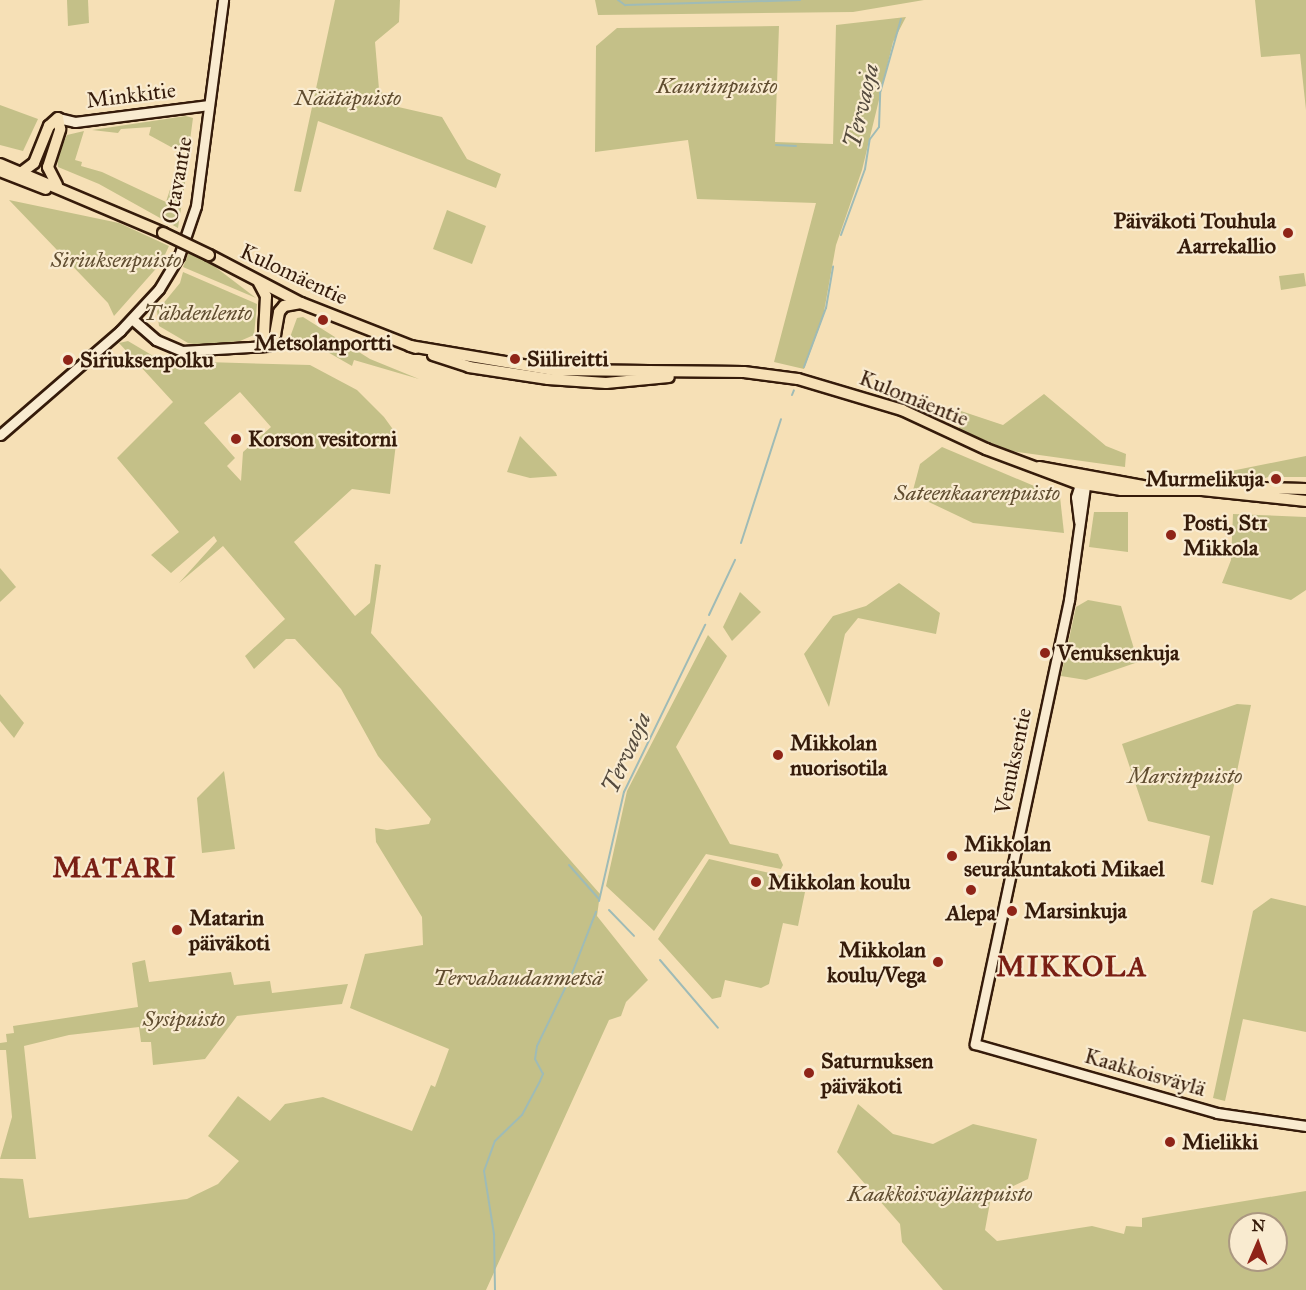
<!DOCTYPE html>
<meta charset="utf-8">
<style>
body{margin:0}
#map{position:relative;width:1306px;height:1290px;overflow:hidden;background:#f6e0b6;font-family:"IM FELL Great Primer",serif}
div>[style]{position:absolute}
[style*='--x']{left:calc(var(--x)*1px);top:calc(var(--y)*1px);width:calc(var(--w)*1px);rotate:calc(var(--a)*1deg)}
.green>*{inset:0;background:#c4c088}
.stream>*{height:2px;margin:-1px;padding:0 1px;transform-origin:1px;border-radius:1px;background:#9fbbb6}
.roads{filter:drop-shadow(2px 0 #351b0a) drop-shadow(-2px 0 #351b0a) drop-shadow(0 2px #351b0a) drop-shadow(0 -2px #351b0a)}
.secondary>*{height:9px;margin:-4.5px;padding:0 4.5px;transform-origin:4.5px;border-radius:4.5px;background:#f9ebd0}
.primary>*{height:10px;margin:-5px;padding:0 5px;transform-origin:5px;border-radius:5px;background:#f6e0b6}
.bridges{filter:drop-shadow(2px 0 #351b0a) drop-shadow(-2px 0 #351b0a) drop-shadow(0 2px #351b0a) drop-shadow(0 -2px #351b0a)}
.primary-bridge>*{height:10px;margin:-5px;padding:0 5px;transform-origin:5px;border-radius:5px;background:#f6e0b6}
.dots>*{width:16px;height:16px;translate:-50% -50%;box-sizing:border-box;border:3px solid #f9ebd0;border-radius:50%}
span{translate:-50% -50%;white-space:nowrap;text-align:center;line-height:1.15;-webkit-text-stroke:4.5px #f9ebd0;paint-order:stroke}
.park-label{font-size:22px;color:#604d30;font-style:italic}
.street-label{font-size:22px;color:#351b0a}
.poi-label{font-size:22px;color:#351b0a;font-weight:700}
.right{translate:-100% -50%;text-align:right}
.left{translate:0 -50%;text-align:left}
.water-label{font-size:24px;color:#554b3e;font-style:italic}
.district-label{font-size:28px;color:#7a1f14;font-weight:700;letter-spacing:1.5px}
.north{position:absolute;left:1228px;top:1212px;width:60px;height:60px;box-sizing:border-box;background:#f9ebd0;border:2px solid #ab9881;border-radius:50%;rotate:2deg;font-size:16px;font-weight:700;line-height:24px;text-align:center;color:#351b0a}
.north::after{content:'';display:block;margin:auto;width:21px;height:27px;background:#8f2418;clip-path:polygon(50% 0,100% 100%,50% 72%,0 100%)}
</style>
<div id="map">
<div class="green">
<div style="clip-path:polygon(67px 0,88px 0,89px 23px,68px 26px)"></div>
<div style="clip-path:polygon(335px 0,400px 0,399px 22px,375px 42px,379px 89px,394px 106px,442px 117px,467px 159px,501px 174px,496px 188px,318px 121px,301px 192px,294px 191px)"></div>
<div style="clip-path:polygon(595px 0,924px 0,853px 12px,598px 15px)"></div>
<div style="clip-path:polygon(1255px 0,1306px 0,1306px 110px,1300px 54px,1261px 57px)"></div>
<div style="clip-path:polygon(906px 17px,893px 42px,862px 170px,836px 245px,823px 317px,804px 369px,774px 362px,816px 203px,697px 199px,688px 140px,595px 152px,596px 46px,617px 28px,779px 26px,775px 142px,833px 144px,836px 25px)"></div>
<div style="clip-path:polygon(0 105px,38px 119px,23px 151px,0 145px)"></div>
<div style="clip-path:polygon(186px 116px,193px 118px,189px 148px,171px 147px,149px 135px,151px 127px,121px 129px,118px 133px,92px 130px)"></div>
<div style="clip-path:polygon(84px 131px,75px 160px,82px 162px,81px 166px,102px 172px,166px 202px,180px 158px,189px 157px,178px 228px,99px 184px,58px 167px,57px 157px,67px 135px)"></div>
<div style="clip-path:polygon(9px 200px,119px 223px,169px 246px,161px 263px,114px 316px,108px 303px)"></div>
<div style="clip-path:polygon(447px 210px,486px 226px,472px 264px,433px 249px)"></div>
<div style="clip-path:polygon(189px 252px,214px 266px,256px 298px,183px 267px)"></div>
<div style="clip-path:polygon(183px 272px,257px 304px,254px 335px,240px 341px,200px 345px,188px 343px,159px 326px,157px 311px,180px 283px)"></div>
<div style="clip-path:polygon(1304px 273px,1306px 286px,1281px 290px,1279px 276px)"></div>
<div style="clip-path:polygon(303px 317px,370px 359px,419px 379px,354px 360px,352px 366px,317px 346px,289px 340px,297px 318px)"></div>
<div style="clip-path:polygon(evenodd,128px 341px,160px 360px,172px 361px,310px 365px,357px 390px,384px 417px,397px 435px,390px 494px,352px 489px,294px 542px,355px 616px,370px 603px,375px 564px,381px 565px,371px 633px,600px 894px,597px 916px,648px 980px,626px 1002px,621px 1016px,609px 1020px,486px 1290px,0 1290px,0 1178px,23px 1179px,29px 1218px,187px 1199px,218px 1184px,239px 1161px,208px 1136px,238px 1096px,270px 1121px,285px 1104px,323px 1097px,412px 1131px,431px 1085px,435px 1087px,449px 1049px,350px 1008px,365px 954px,423px 945px,422px 917px,376px 842px,375px 828px,387px 830px,429px 824px,431px 819px,378px 756px,341px 689px,295px 639px,286px 639px,254px 669px,245px 656px,285px 619px,223px 546px,179px 583px,217px 541px,214px 536px,171px 573px,151px 555px,179px 532px,117px 458px,173px 402px,119px 343px,128px 341px,240px 392px,271px 427px,243px 452px,241px 481px,227px 466px,235px 458px,204px 423px,240px 392px)"></div>
<div style="clip-path:polygon(1044px 394px,1106px 446px,1126px 454px,1125px 467px,1010px 451px,959px 429px,961px 411px,1003px 425px)"></div>
<div style="clip-path:polygon(520px 436px,556px 473px,557px 476px,530px 478px,507px 472px)"></div>
<div style="clip-path:polygon(942px 447px,1060px 497px,1064px 533px,973px 523px,912px 494px,920px 464px)"></div>
<div style="clip-path:polygon(1306px 456px,1306px 477px,1268px 477px,1255px 482px,1232px 479px,1231px 471px)"></div>
<div style="clip-path:polygon(1094px 512px,1128px 512px,1128px 552px,1089px 547px)"></div>
<div style="clip-path:polygon(1233px 514px,1306px 517px,1306px 590px,1291px 600px,1222px 583px,1231px 560px)"></div>
<div style="clip-path:polygon(0 568px,16px 587px,0 602px)"></div>
<div style="clip-path:polygon(899px 583px,940px 613px,936px 634px,858px 618px,845px 634px,829px 707px,804px 654px,833px 616px,866px 606px)"></div>
<div style="clip-path:polygon(740px 592px,761px 612px,732px 641px,723px 627px)"></div>
<div style="clip-path:polygon(1088px 600px,1121px 606px,1138px 662px,1086px 680px,1061px 676px,1076px 607px)"></div>
<div style="clip-path:polygon(708px 635px,727px 656px,676px 747px,730px 844px,778px 854px,783px 865px,781px 869px,706px 854px,654px 931px,606px 886px,627px 791px)"></div>
<div style="clip-path:polygon(0 694px,24px 723px,14px 738px,0 721px)"></div>
<div style="clip-path:polygon(1237px 704px,1251px 705px,1213px 885px,1201px 882px,1210px 836px,1148px 821px,1122px 744px)"></div>
<div style="clip-path:polygon(224px 771px,235px 849px,202px 853px,197px 798px)"></div>
<div style="clip-path:polygon(709px 859px,782px 876px,780px 886px,805px 892px,798px 926px,783px 923px,769px 984px,761px 988px,725px 980px,721px 997px,712px 999px,658px 939px)"></div>
<div style="clip-path:polygon(1271px 898px,1306px 906px,1306px 1032px,1243px 1019px,1225px 1101px,1213px 1098px,1253px 911px)"></div>
<div style="clip-path:polygon(145px 960px,149px 982px,231px 972px,234px 985px,270px 981px,272px 993px,348px 984px,342px 1004px,237px 1016px,205px 1059px,153px 1065px,151px 1042px,141px 1042px,139px 1027px,69px 1035px,24px 1046px,36px 1159px,0 1159px,12px 1117px,6px 1050px,0 1050px,0 1043px,7px 1042px,6px 1034px,14px 1033px,13px 1026px,138px 1007px,132px 963px)"></div>
<div style="clip-path:polygon(evenodd,858px 1104px,893px 1134px,933px 1144px,973px 1124px,1037px 1139px,1028px 1179px,991px 1197px,985px 1230px,997px 1241px,1092px 1226px,1124px 1234px,1126px 1226px,1142px 1227px,1142px 1218px,1306px 1191px,1306px 1290px,943px 1290px,902px 1242px,900px 1224px,837px 1152px,858px 1104px,1240px 1224px,1276px 1224px,1276px 1260px,1240px 1260px,1240px 1224px)"></div>
</div>
<div class="stream">
<div style="--x:618;--y:0;--w:9;--a:36"></div>
<div style="--x:625;--y:5;--w:175;--a:-1.6"></div>
<div style="--x:776;--y:145;--w:20;--a:3"></div>
<div style="--x:841;--y:235;--w:70;--a:-70"></div>
<div style="--x:865;--y:169;--w:30;--a:-81"></div>
<div style="--x:870;--y:139;--w:15;--a:-53"></div>
<div style="--x:879;--y:127;--w:34;--a:-88"></div>
<div style="--x:880;--y:93;--w:77;--a:-74.2"></div>
<div style="--x:804;--y:367;--w:63;--a:-69.6"></div>
<div style="--x:826;--y:308;--w:42;--a:-80.3"></div>
<div style="--x:792;--y:395;--w:5;--a:-68"></div>
<div style="--x:741;--y:543;--w:130;--a:-72.1"></div>
<div style="--x:709;--y:615;--w:61;--a:-64.7"></div>
<div style="--x:569;--y:865;--w:45;--a:48.6"></div>
<div style="--x:599;--y:901;--w:112;--a:-77.1"></div>
<div style="--x:624;--y:792;--w:186;--a:-64.1"></div>
<div style="--x:609;--y:910;--w:36;--a:46"></div>
<div style="--x:660;--y:960;--w:89;--a:49.5"></div>
<div style="--x:495;--y:1290;--w:56;--a:-91"></div>
<div style="--x:494;--y:1234;--w:64;--a:-99"></div>
<div style="--x:484;--y:1171;--w:32;--a:-70"></div>
<div style="--x:495;--y:1141;--w:37;--a:-44"></div>
<div style="--x:522;--y:1115;--w:38;--a:-62"></div>
<div style="--x:540;--y:1081;--w:8;--a:-67"></div>
<div style="--x:543;--y:1074;--w:17;--a:-118"></div>
<div style="--x:535;--y:1059;--w:13;--a:-81"></div>
<div style="--x:537;--y:1046;--w:78;--a:-64.1"></div>
<div style="--x:571;--y:976;--w:69;--a:-68.7"></div>
</div>
<div class="roads">
<div class="secondary">
<div style="--x:58;--y:118;--w:17;--a:13"></div>
<div style="--x:75;--y:122;--w:135;--a:-7.2"></div>
<div style="--x:132;--y:319;--w:32;--a:41"></div>
<div style="--x:156;--y:340;--w:28;--a:23"></div>
<div style="--x:182;--y:351;--w:85;--a:-3.4"></div>
<div style="--x:0;--y:435;--w:159;--a:-40.9"></div>
<div style="--x:120;--y:331;--w:57;--a:-47.1"></div>
<div style="--x:159;--y:289;--w:39;--a:-59"></div>
<div style="--x:179;--y:256;--w:53;--a:-71.2"></div>
<div style="--x:196;--y:206;--w:208;--a:-82.5"></div>
<div style="--x:1086;--y:479;--w:122;--a:98"></div>
<div style="--x:1069;--y:600;--w:454;--a:102"></div>
<div style="--x:975;--y:1044;--w:252;--a:15.9"></div>
<div style="--x:1217;--y:1113;--w:90;--a:8.3"></div>
<div style="--x:1079;--y:521;--w:24;--a:-97"></div>
<div style="--x:1076;--y:497;--w:20;--a:-72"></div>
</div>
<div class="primary">
<div style="--x:0;--y:164;--w:177;--a:22.9"></div>
<div style="--x:0;--y:171;--w:49;--a:21.4"></div>
<div style="--x:22;--y:172;--w:15;--a:-37"></div>
<div style="--x:34;--y:163;--w:40;--a:-68"></div>
<div style="--x:49;--y:126;--w:12;--a:-42"></div>
<div style="--x:57;--y:185;--w:20;--a:-117"></div>
<div style="--x:48;--y:167;--w:40;--a:-72"></div>
<div style="--x:60;--y:129;--w:11;--a:-100"></div>
<div style="--x:209;--y:255;--w:104;--a:27.6"></div>
<div style="--x:301;--y:303;--w:123;--a:21.4"></div>
<div style="--x:259;--y:283;--w:15;--a:62"></div>
<div style="--x:266;--y:296;--w:37;--a:93"></div>
<div style="--x:264;--y:333;--w:13;--a:77"></div>
<div style="--x:267;--y:346;--w:14;--a:-54"></div>
<div style="--x:275;--y:335;--w:23;--a:-80"></div>
<div style="--x:279;--y:312;--w:8;--a:-50"></div>
<div style="--x:284;--y:306;--w:17;--a:-10"></div>
<div style="--x:410;--y:346;--w:146;--a:9.5"></div>
<div style="--x:554;--y:370;--w:190;--a:0.6"></div>
<div style="--x:744;--y:372;--w:54;--a:7.4"></div>
<div style="--x:798;--y:379;--w:109;--a:16.6"></div>
<div style="--x:902;--y:410;--w:93;--a:24.9"></div>
<div style="--x:986;--y:449;--w:97;--a:20.5"></div>
<div style="--x:1077;--y:483;--w:45;--a:9"></div>
<div style="--x:1121;--y:490;--w:81;--a:0"></div>
<div style="--x:1202;--y:490;--w:105;--a:6"></div>
<div style="--x:433;--y:355;--w:38;--a:18"></div>
<div style="--x:469;--y:367;--w:80;--a:8.6"></div>
<div style="--x:548;--y:379;--w:58;--a:3.9"></div>
<div style="--x:606;--y:383;--w:63;--a:-5.4"></div>
<div style="--x:1039;--y:467;--w:107;--a:10.3"></div>
<div style="--x:1217;--y:487;--w:89;--a:1.3"></div>
</div>
</div>
<div class="bridges">
<div class="primary-bridge">
<div style="--x:163;--y:233;--w:51;--a:25.6"></div>
</div>
</div>
<div class="dots">
<div style="left:1288px;top:233px;background:#8f2418"></div>
<div style="left:323px;top:320px;background:#8f2418"></div>
<div style="left:515px;top:359px;background:#8f2418"></div>
<div style="left:68px;top:360px;background:#8f2418"></div>
<div style="left:236px;top:439px;background:#8f2418"></div>
<div style="left:1276px;top:479px;background:#8f2418"></div>
<div style="left:1171px;top:535px;background:#8f2418"></div>
<div style="left:1045px;top:653px;background:#8f2418"></div>
<div style="left:778px;top:755px;background:#8f2418"></div>
<div style="left:952px;top:856px;background:#8f2418"></div>
<div style="left:756px;top:882px;background:#8f2418"></div>
<div style="left:971px;top:890px;background:#8f2418"></div>
<div style="left:1012px;top:911px;background:#8f2418"></div>
<div style="left:177px;top:930px;background:#8f2418"></div>
<div style="left:938px;top:962px;background:#8f2418"></div>
<div style="left:809px;top:1073px;background:#8f2418"></div>
<div style="left:1170px;top:1142px;background:#8f2418"></div>
</div>
<div class="park-label">
<span style="left:717px;top:86px">Kauriinpuisto</span>
<span style="left:348px;top:98px">Näätäpuisto</span>
<span style="left:116px;top:260px">Siriuksenpuisto</span>
<span style="left:198px;top:313px">Tähdenlento</span>
<span style="left:977px;top:493px">Sateenkaarenpuisto</span>
<span style="left:1185px;top:776px">Marsinpuisto</span>
<span style="left:518px;top:978px">Tervahaudanmetsä</span>
<span style="left:184px;top:1019px">Sysipuisto</span>
<span style="left:940px;top:1194px">Kaakkoisväylänpuisto</span>
</div>
<div class="street-label">
<span style="left:131px;top:95px;rotate:-7deg">Minkkitie</span>
<span style="left:177px;top:180px;rotate:-80deg">Otavantie</span>
<span style="left:294px;top:274px;rotate:25deg">Kulomäentie</span>
<span style="left:914px;top:398px;rotate:22deg">Kulomäentie</span>
<span style="left:1013px;top:761px;rotate:-78deg">Venuksentie</span>
<span style="left:1145px;top:1072px;rotate:16deg">Kaakkoisväylä</span>
</div>
<div class="poi-label">
<span class="right" style="left:1276px;top:233px">Päiväkoti Touhula<br>Aarrekallio</span>
<span style="left:323px;top:343px">Metsolanportti</span>
<span class="left" style="left:527px;top:359px">Siilireitti</span>
<span class="left" style="left:80px;top:360px">Siriuksenpolku</span>
<span class="left" style="left:248px;top:439px">Korson vesitorni</span>
<span class="right" style="left:1264px;top:479px">Murmelikuja</span>
<span class="left" style="left:1183px;top:535px">Posti, St1<br>Mikkola</span>
<span class="left" style="left:1057px;top:653px">Venuksenkuja</span>
<span class="left" style="left:790px;top:755px">Mikkolan<br>nuorisotila</span>
<span class="left" style="left:964px;top:856px">Mikkolan<br>seurakuntakoti Mikael</span>
<span class="left" style="left:768px;top:882px">Mikkolan koulu</span>
<span class="left" style="left:1024px;top:911px">Marsinkuja</span>
<span style="left:971px;top:913px">Alepa</span>
<span class="left" style="left:189px;top:930px">Matarin<br>päiväkoti</span>
<span class="right" style="left:926px;top:962px">Mikkolan<br>koulu/Vega</span>
<span class="left" style="left:821px;top:1073px">Saturnuksen<br>päiväkoti</span>
<span class="left" style="left:1182px;top:1142px">Mielikki</span>
</div>
<div class="water-label">
<span style="left:862px;top:106px;rotate:-77deg">Tervaoja</span>
<span style="left:627px;top:753px;rotate:-66deg">Tervaoja</span>
</div>
<div class="district-label">
<span style="left:115px;top:868px">MATARI</span>
<span style="left:1072px;top:967px">MIKKOLA</span>
</div>
<div class="north">N</div>
</div>
